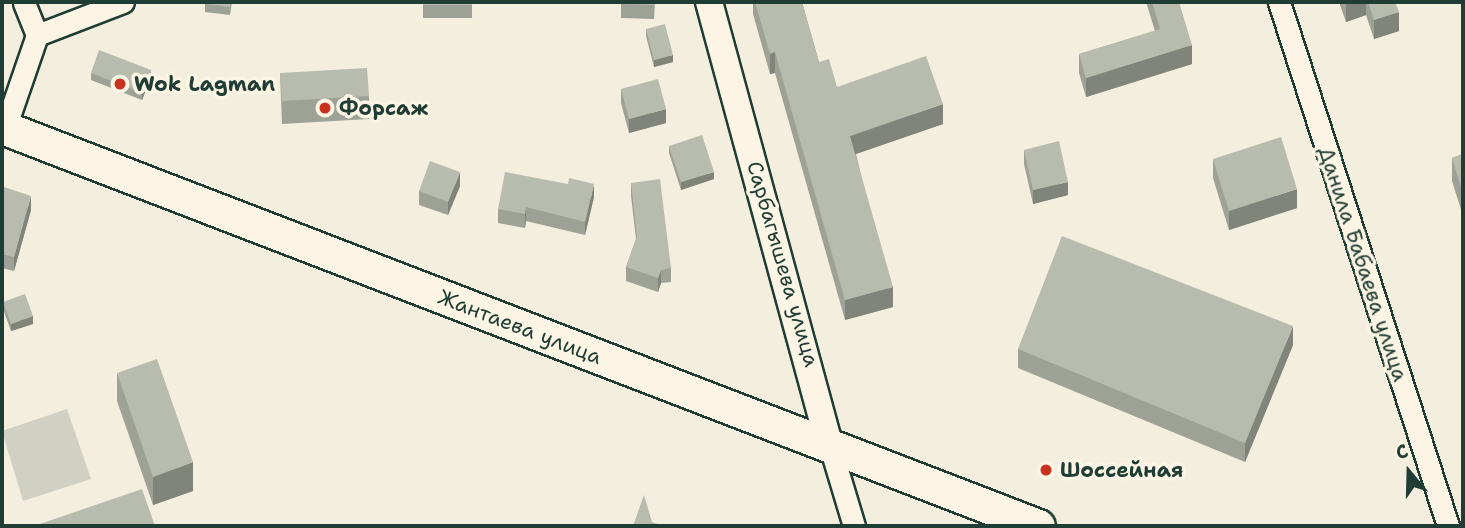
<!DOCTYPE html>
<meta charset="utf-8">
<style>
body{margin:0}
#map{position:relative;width:1465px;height:528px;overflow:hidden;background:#f3eede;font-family:"Shantell Sans",sans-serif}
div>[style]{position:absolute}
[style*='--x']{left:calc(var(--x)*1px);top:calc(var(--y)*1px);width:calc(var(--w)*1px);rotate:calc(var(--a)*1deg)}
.green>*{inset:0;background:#d0d1c2}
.roads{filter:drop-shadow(2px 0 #1f3d34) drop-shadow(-2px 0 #1f3d34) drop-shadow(0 2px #1f3d34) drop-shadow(0 -2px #1f3d34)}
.minor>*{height:21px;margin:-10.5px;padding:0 10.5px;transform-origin:10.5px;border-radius:10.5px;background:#fcf5e5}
.tertiary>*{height:26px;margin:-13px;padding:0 13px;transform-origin:13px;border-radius:13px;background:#fcf5e5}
.primary>*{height:33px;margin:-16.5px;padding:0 16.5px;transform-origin:16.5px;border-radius:16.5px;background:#fcf5e5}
.wall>*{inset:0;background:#9ea296}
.shaded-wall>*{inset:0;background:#81847a}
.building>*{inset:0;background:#b8bcae}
.dots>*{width:19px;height:19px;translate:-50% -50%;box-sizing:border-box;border:4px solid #fcf5e5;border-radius:50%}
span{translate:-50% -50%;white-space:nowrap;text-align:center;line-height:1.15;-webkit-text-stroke:7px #fcf5e5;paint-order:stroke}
.poi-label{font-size:21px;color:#1f3d34;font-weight:700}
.left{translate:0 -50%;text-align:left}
.street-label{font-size:21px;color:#1f3d34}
.frame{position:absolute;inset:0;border:4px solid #1f3d34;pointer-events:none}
.north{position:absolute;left:1374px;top:437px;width:70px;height:70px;-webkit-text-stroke:5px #fcf5e5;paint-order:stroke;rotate:341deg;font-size:19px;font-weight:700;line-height:28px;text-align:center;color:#1f3d34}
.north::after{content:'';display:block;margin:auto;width:24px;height:32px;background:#1f3d34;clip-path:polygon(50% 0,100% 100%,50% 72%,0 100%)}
</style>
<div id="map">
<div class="green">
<div style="clip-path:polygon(67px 409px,91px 479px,23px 501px,2px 431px)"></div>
</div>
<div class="roads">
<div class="minor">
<div style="--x:1279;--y:2;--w:551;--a:72.12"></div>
<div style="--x:37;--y:35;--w:92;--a:-21"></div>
<div style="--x:5;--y:128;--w:98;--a:-71"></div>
<div style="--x:37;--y:35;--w:35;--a:-112"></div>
<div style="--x:830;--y:446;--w:84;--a:73.3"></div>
</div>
<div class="tertiary">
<div style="--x:709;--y:2;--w:460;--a:74.8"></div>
</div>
<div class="primary">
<div style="--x:2;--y:127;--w:1110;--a:21.06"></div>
</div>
</div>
<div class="wall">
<div style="clip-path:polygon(205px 2px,232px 2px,230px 15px,205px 12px)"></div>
<div style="clip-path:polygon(423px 2px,472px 2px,472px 18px,423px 18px)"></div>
<div style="clip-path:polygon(621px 2px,655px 2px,654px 19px,621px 18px)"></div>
<div style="clip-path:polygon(753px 2px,802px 2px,819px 62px,837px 87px,943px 124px,856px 154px,893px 307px,845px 320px,775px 73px,770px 74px,753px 14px)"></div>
<div style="clip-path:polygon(1146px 2px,1179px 2px,1192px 64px,1086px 97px,1079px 73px,1079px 54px,1155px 31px)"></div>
<div style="clip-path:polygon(1339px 2px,1395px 2px,1399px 31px,1374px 39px,1366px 15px,1346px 22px)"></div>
<div style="clip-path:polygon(646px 29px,673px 62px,654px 67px,646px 36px)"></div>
<div style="clip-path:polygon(91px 73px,151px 77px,142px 100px,91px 80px)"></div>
<div style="clip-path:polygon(280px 73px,369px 96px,369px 119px,282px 124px)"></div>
<div style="clip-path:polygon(621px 89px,666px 123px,629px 133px,621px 103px)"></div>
<div style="clip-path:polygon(669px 146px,714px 179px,681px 190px,669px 153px)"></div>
<div style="clip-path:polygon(1024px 150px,1068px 195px,1033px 204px,1024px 164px)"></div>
<div style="clip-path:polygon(1463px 154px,1463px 216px,1452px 181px,1452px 158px)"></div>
<div style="clip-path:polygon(1213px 159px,1297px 208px,1229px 230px,1213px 178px)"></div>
<div style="clip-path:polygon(631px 183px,671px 268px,671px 282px,661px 283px,658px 292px,626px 281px,626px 267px,636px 239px,631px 196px)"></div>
<div style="clip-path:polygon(460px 186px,448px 215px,419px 205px,419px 191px)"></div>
<div style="clip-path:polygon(2px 197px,31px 210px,14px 271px,2px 268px)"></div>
<div style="clip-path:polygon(594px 197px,585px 235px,526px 221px,525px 228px,498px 223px,498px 209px)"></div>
<div style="clip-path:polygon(3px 302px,33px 324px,11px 331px,3px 309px)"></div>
<div style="clip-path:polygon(1293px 345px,1245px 462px,1018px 368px,1018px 349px)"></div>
<div style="clip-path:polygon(117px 373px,193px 491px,153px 505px,117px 401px)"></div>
</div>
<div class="shaded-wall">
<div style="clip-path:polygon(1350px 2px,1366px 2px,1366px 15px,1346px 22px,1346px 3px)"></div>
<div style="clip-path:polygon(1399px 12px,1399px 31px,1374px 39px,1374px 20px)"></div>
<div style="clip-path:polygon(1192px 45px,1192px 64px,1086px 97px,1086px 78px)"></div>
<div style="clip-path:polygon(775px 52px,775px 73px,770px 74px,770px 54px)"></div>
<div style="clip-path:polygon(673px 55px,673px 62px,654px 67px,654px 60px)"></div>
<div style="clip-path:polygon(151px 70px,151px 77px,142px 100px,142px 93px)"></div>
<div style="clip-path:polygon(943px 104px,943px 124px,850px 156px,850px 136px)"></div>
<div style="clip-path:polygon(666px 109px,666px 123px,629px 133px,629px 119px)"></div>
<div style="clip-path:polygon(460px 172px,460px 186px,448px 215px,448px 202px)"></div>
<div style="clip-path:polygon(714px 172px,714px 179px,681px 190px,681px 182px)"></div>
<div style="clip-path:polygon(1068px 182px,1068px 195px,1033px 204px,1033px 190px)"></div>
<div style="clip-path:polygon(594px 184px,594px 197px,585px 235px,585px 222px)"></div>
<div style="clip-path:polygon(1297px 189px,1297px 208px,1229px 230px,1229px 211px)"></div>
<div style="clip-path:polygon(31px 196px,31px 210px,14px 271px,14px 257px)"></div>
<div style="clip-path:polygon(526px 207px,526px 221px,525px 228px,525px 214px)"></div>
<div style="clip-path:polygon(661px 270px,661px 283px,658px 292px,658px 278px)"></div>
<div style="clip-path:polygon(893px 287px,893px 307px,845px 320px,845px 300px)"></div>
<div style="clip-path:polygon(33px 316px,33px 324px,11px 331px,11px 324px)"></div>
<div style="clip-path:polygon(1293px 326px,1293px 345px,1245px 462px,1245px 443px)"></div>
<div style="clip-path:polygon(193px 462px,193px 491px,153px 505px,153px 477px)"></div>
</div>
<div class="building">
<div style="clip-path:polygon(205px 2px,231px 2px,230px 7px,205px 4px)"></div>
<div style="clip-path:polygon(423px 2px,472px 2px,472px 5px,423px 5px)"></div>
<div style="clip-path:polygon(621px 2px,654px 2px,654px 5px,621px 4px)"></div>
<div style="clip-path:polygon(755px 2px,802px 2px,819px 62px,829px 59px,837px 87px,926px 56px,943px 104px,850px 136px,893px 287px,845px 300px,775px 52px,770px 54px)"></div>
<div style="clip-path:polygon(1152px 2px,1179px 2px,1192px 45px,1086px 78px,1079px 54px,1160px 29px)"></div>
<div style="clip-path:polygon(1368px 2px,1395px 2px,1399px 12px,1374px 20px)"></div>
<div style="clip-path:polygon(665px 24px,673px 55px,654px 60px,646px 29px)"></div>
<div style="clip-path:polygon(99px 50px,151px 70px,142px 93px,91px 73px)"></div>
<div style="clip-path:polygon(367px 68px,369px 96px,282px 101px,280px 73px)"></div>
<div style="clip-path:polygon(658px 79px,666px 109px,629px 119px,621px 89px)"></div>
<div style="clip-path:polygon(702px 135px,714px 172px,681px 182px,669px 146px)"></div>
<div style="clip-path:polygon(1281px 137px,1297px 189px,1229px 211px,1213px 159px)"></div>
<div style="clip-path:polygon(1059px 141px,1068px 182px,1033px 190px,1024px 150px)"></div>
<div style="clip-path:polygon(1463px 154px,1463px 193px,1452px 158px)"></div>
<div style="clip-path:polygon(430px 161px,460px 172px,448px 202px,419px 191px)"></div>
<div style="clip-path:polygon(505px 172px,568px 184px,569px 178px,594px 184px,585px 222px,526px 207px,525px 214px,498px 209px)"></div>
<div style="clip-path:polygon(660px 179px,671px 268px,661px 270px,658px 278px,626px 267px,637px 236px,631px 183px)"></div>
<div style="clip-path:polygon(4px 187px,31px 196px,14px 257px,2px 254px,2px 197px)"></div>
<div style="clip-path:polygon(1062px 236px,1293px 326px,1245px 443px,1018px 349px)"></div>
<div style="clip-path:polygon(25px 294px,33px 316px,11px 324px,3px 302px)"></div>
<div style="clip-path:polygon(157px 359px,193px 462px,153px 477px,117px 373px)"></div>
<div style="clip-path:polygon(142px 489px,155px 526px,34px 526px)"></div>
<div style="clip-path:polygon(644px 495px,652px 522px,663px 526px,633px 526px)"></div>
</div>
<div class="dots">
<div style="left:120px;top:84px;background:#c8321e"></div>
<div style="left:325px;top:108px;background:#c8321e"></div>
<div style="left:1046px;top:470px;background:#c8321e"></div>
</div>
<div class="poi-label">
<span class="left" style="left:134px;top:84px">Wok Lagman</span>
<span class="left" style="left:339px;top:108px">Форсаж</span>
<span class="left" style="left:1060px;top:470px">Шоссейная</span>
</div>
<div class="street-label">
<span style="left:783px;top:264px;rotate:74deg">Сарбагышева улица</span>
<span style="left:1363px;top:264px;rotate:72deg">Данила Бабаева улица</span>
<span style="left:520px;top:327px;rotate:21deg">Жантаева улица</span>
</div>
<div class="frame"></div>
<div class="north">С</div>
</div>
